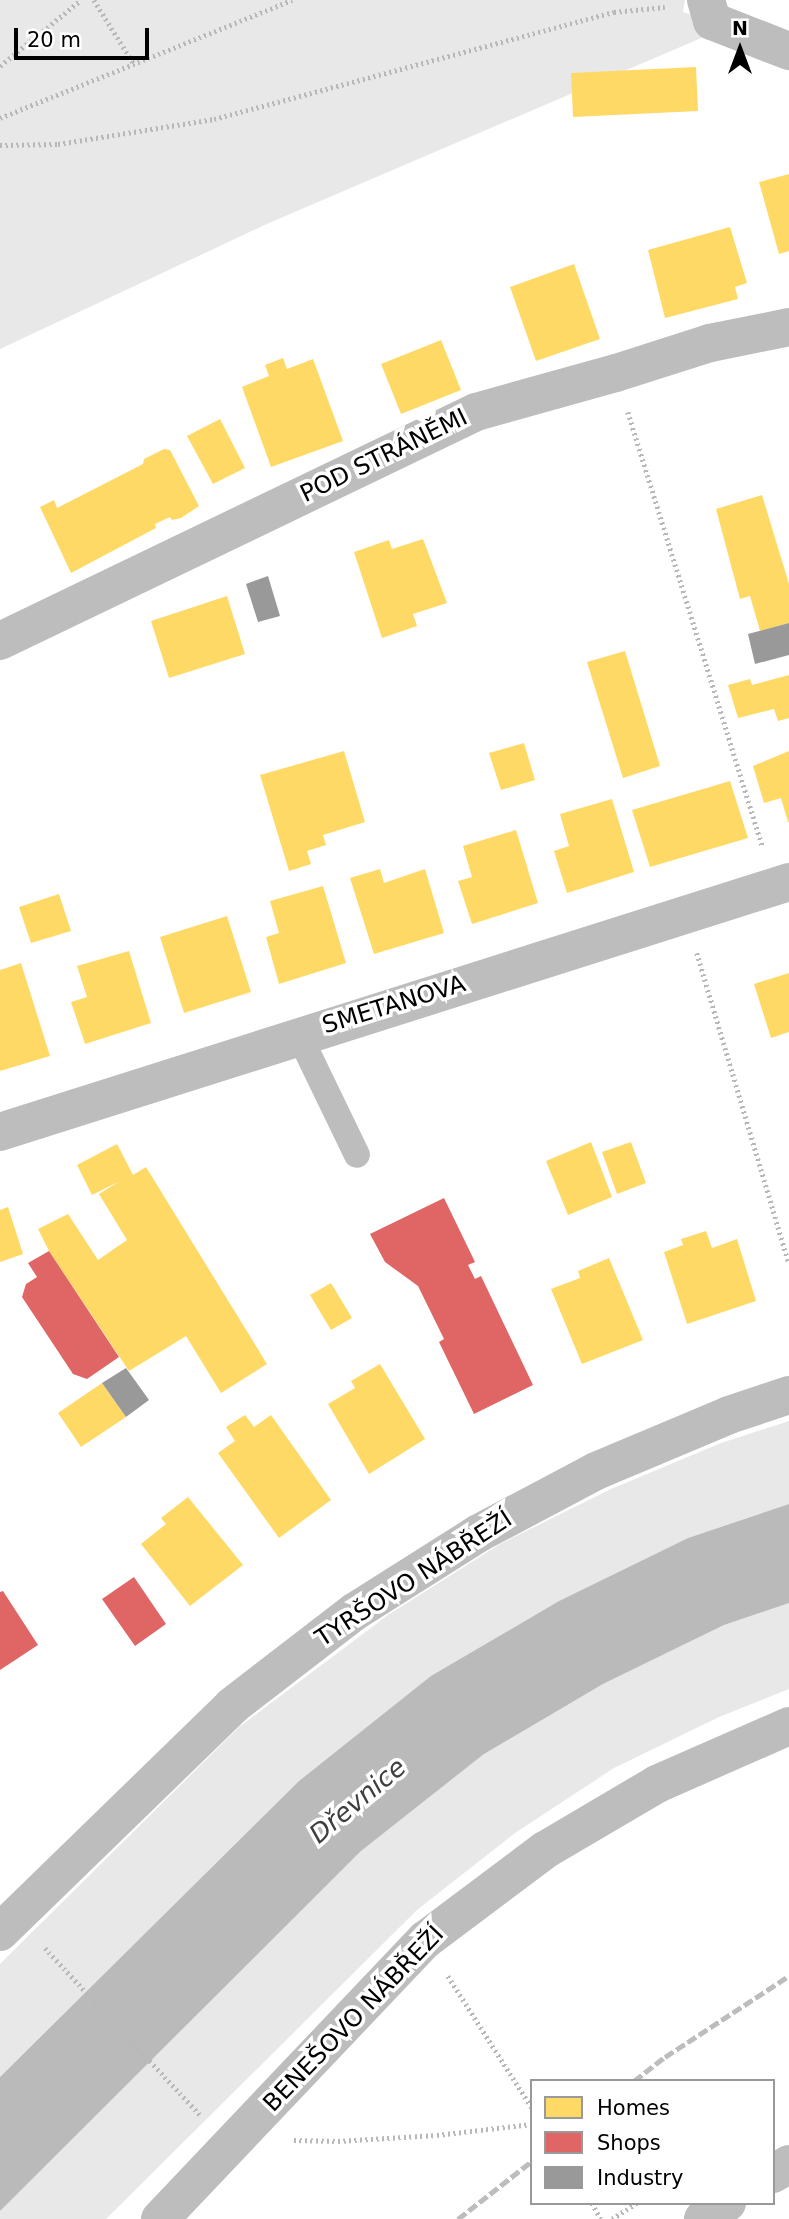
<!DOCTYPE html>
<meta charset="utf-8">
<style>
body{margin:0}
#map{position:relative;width:789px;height:2219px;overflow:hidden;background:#fff;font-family:"DejaVu Sans",sans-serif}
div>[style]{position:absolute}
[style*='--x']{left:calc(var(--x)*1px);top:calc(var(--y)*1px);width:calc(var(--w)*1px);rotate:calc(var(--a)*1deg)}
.green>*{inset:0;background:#e8e8e8}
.water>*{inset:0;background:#bababa}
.homes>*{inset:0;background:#ffd966}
.shops>*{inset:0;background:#e06666}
.industry>*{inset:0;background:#999}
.path>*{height:4.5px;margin-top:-2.25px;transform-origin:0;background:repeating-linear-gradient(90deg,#b8b8b8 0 2px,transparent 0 5.5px)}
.lane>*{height:26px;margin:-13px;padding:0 13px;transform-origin:13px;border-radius:13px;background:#bdbdbd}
.street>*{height:38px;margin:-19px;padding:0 19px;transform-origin:19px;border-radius:19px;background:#bdbdbd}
.rail>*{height:5px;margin-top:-2.5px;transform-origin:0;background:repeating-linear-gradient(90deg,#bdbdbd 0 10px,transparent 0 13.5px)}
span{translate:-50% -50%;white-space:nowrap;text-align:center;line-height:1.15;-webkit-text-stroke:7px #fff;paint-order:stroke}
.street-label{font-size:24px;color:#000}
.water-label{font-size:26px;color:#3e3e3e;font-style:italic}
.legend{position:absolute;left:530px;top:2079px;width:245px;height:126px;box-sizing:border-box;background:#fff;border:2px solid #999;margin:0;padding:9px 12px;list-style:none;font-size:21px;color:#000}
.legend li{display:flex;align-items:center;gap:14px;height:35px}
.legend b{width:35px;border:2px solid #999}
.north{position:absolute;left:705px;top:14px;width:70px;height:70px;-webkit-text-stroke:5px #fff;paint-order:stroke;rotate:0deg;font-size:19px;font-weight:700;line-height:28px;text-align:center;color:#000}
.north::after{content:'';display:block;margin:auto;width:24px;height:32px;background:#000;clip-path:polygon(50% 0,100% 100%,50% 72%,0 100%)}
.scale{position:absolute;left:14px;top:28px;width:135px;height:32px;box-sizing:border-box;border:4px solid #000;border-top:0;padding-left:9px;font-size:21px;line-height:24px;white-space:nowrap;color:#000;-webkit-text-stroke:5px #fff;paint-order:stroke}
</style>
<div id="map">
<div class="green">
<div style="clip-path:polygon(0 0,685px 0,683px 12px,727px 27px,269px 223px,0 349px)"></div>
<div style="clip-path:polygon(789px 1421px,789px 1504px,688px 1538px,559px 1601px,431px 1677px,299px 1781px,0 2077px,0 1964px,239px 1727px,388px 1615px,500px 1544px,611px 1489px,721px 1443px)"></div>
<div style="clip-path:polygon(789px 1603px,789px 1689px,719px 1717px,614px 1768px,515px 1833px,417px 1910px,106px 2219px,0 2219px,0 2211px,6px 2204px,361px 1851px,484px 1754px,603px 1684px,724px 1625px)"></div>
</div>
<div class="water">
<div style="clip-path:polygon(789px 1504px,789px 1603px,724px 1625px,603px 1684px,484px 1754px,361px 1851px,0 2211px,0 2077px,299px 1781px,431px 1676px,559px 1601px,688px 1538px)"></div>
</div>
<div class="homes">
<div style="clip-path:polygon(696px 67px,698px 111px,573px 117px,571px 73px)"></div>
<div style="clip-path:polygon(789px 174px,789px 251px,779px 254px,759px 182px)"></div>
<div style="clip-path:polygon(730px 227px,747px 283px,735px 287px,738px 299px,665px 318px,648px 250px)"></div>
<div style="clip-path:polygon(574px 264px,600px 339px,536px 361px,510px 287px)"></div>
<div style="clip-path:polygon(441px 340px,461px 390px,401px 414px,381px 364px)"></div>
<div style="clip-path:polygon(283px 358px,287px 369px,313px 359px,343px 441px,271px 467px,242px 387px,269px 376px,265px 365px)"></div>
<div style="clip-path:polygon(220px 419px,245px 468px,213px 484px,187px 436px)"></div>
<div style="clip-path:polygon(164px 449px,170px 450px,199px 506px,181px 518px,172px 520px,170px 517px,155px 524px,156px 528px,71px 573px,40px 507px,54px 500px,57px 508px,143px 464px,144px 459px)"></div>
<div style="clip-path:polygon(762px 495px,789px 584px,789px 623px,760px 631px,750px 596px,740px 599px,716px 509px)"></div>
<div style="clip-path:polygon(423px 539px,447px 603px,413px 614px,417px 626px,382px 638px,354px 552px,389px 540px,392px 549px)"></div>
<div style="clip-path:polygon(227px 596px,245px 654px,169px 678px,151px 621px)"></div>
<div style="clip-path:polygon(625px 651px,660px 766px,623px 778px,587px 662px)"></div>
<div style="clip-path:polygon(789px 675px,789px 718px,778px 721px,774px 709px,738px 718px,728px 685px,750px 679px,752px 685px)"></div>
<div style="clip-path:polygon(524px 743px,535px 780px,501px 790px,489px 753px)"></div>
<div style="clip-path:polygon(344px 751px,365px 822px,323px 835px,326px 845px,307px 851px,311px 864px,289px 871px,260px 775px)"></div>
<div style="clip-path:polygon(789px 751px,789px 822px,788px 822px,781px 798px,764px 803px,753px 766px)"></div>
<div style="clip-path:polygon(730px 781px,748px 838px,650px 867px,632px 810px)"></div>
<div style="clip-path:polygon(612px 799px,634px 872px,567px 893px,554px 851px,569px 846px,560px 814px)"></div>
<div style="clip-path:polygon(516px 830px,538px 903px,472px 924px,458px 881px,472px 877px,463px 846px)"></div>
<div style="clip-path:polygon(380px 869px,384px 883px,425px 869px,444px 933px,374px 954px,350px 878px)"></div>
<div style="clip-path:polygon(323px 886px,346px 963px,279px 984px,266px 937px,279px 933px,270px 901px)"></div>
<div style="clip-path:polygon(59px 894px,71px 931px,31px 943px,19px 907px)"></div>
<div style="clip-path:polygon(227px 916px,251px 992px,184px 1013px,160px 937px)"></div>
<div style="clip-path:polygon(129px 951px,151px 1023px,85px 1044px,71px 1002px,87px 997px,77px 966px)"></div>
<div style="clip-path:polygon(21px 963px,50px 1056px,0 1071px,0 970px)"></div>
<div style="clip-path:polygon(789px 973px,789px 1032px,771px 1038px,754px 984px)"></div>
<div style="clip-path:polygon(591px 1142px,612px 1197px,568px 1215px,546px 1161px)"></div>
<div style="clip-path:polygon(631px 1142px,646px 1183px,617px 1194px,602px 1152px)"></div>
<div style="clip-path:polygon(117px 1144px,133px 1175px,146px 1167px,267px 1364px,221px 1393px,186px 1336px,129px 1371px,49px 1251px,38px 1229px,68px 1214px,98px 1260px,127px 1240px,99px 1194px,120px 1181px,92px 1195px,77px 1165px)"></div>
<div style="clip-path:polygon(8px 1207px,23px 1254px,0 1262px,0 1210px)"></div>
<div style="clip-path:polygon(706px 1231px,712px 1248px,737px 1239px,756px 1301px,687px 1324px,664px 1252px,683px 1245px,681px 1239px)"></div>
<div style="clip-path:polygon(609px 1258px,643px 1340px,582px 1364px,551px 1289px,580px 1278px,578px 1271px)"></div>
<div style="clip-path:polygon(331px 1283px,352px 1318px,331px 1330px,310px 1295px)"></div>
<div style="clip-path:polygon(380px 1364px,425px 1439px,369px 1474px,328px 1404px,355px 1388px,351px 1381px)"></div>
<div style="clip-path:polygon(102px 1383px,126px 1417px,81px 1447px,58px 1413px)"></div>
<div style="clip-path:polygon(245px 1415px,254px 1427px,271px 1415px,331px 1500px,279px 1538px,218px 1453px,235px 1441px,226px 1427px)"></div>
<div style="clip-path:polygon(188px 1497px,243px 1565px,190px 1606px,141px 1544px,166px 1524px,161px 1518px)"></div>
</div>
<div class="shops">
<div style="clip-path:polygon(444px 1198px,475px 1262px,468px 1265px,475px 1279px,481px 1276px,533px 1385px,474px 1414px,439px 1342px,444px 1339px,418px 1286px,385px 1262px,370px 1234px)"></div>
<div style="clip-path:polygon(49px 1251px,119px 1357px,87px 1379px,73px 1374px,22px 1297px,26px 1284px,37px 1277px,28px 1263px)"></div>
<div style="clip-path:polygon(134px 1577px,166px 1624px,135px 1646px,102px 1599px)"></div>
<div style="clip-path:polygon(3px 1591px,38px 1645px,0 1670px,0 1592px)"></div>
</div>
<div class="industry">
<div style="clip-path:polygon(268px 576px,280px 616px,258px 622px,246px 584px)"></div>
<div style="clip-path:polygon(789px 623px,789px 655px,755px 664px,748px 634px)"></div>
<div style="clip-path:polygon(126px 1368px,149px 1400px,126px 1417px,102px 1383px)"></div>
</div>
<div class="path">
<div style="--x:94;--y:0;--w:75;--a:58"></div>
<div style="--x:0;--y:66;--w:104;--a:-39.2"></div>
<div style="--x:0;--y:118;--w:315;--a:-22"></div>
<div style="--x:0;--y:145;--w:58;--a:-1"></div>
<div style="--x:58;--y:144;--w:158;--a:-9.1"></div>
<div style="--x:214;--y:119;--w:414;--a:-15"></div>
<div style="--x:614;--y:12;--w:51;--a:-5.6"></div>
<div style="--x:628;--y:412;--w:454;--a:72.8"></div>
<div style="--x:697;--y:953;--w:324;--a:73.5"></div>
<div style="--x:45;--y:1948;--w:229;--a:47.1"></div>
<div style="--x:448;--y:1976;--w:156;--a:57.5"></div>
<div style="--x:294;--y:2140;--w:44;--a:1.3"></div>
<div style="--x:338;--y:2141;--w:99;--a:-3.5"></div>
<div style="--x:437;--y:2135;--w:96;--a:-6.6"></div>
<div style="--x:592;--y:2203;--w:18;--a:61"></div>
<div style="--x:612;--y:2219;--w:30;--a:-33"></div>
</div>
<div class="lane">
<div style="--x:299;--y:1035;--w:133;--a:64.2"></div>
</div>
<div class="street">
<div style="--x:706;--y:0;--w:22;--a:74"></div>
<div style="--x:712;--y:21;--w:83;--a:21.3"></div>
<div style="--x:0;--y:641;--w:528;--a:-25.69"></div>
<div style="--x:476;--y:412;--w:145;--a:-15.6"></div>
<div style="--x:616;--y:373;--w:99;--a:-17.7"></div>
<div style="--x:710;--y:343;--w:81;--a:-11.4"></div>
<div style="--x:0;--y:1132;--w:828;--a:-17.58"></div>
<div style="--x:0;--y:1932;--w:324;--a:-44.2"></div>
<div style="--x:232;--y:1706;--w:154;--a:-37.6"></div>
<div style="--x:354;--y:1612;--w:148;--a:-32.3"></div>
<div style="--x:479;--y:1533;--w:132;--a:-27.9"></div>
<div style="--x:596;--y:1471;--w:144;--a:-22.8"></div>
<div style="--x:729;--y:1415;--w:63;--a:-18.4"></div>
<div style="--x:773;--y:2174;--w:19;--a:-32"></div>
<div style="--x:160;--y:2219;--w:385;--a:-46.5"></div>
<div style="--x:425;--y:1940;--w:150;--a:-36.9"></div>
<div style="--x:545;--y:1850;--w:130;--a:-30.5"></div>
<div style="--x:657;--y:1784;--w:144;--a:-23.7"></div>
<div style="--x:703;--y:2219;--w:29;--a:-34"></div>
</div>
<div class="rail">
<div style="--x:634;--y:2081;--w:39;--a:-38"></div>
<div style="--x:665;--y:2057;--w:148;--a:-33.2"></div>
<div style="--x:458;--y:2219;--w:94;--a:-38.1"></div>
</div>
<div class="street-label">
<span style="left:384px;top:456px;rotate:-26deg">POD STRÁNĚMI</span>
<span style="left:394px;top:1005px;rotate:-17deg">SMETANOVA</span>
<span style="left:414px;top:1579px;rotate:-33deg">TYRŠOVO NÁBŘEŽÍ</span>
<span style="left:354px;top:2019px;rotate:-46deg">BENEŠOVO NÁBŘEŽÍ</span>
</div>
<div class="water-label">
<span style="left:358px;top:1801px;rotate:-40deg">Dřevnice</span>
</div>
<ul class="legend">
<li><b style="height:19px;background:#ffd966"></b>Homes</li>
<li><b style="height:19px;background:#e06666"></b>Shops</li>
<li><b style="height:19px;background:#999"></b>Industry</li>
</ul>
<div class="north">N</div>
<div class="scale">20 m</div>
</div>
